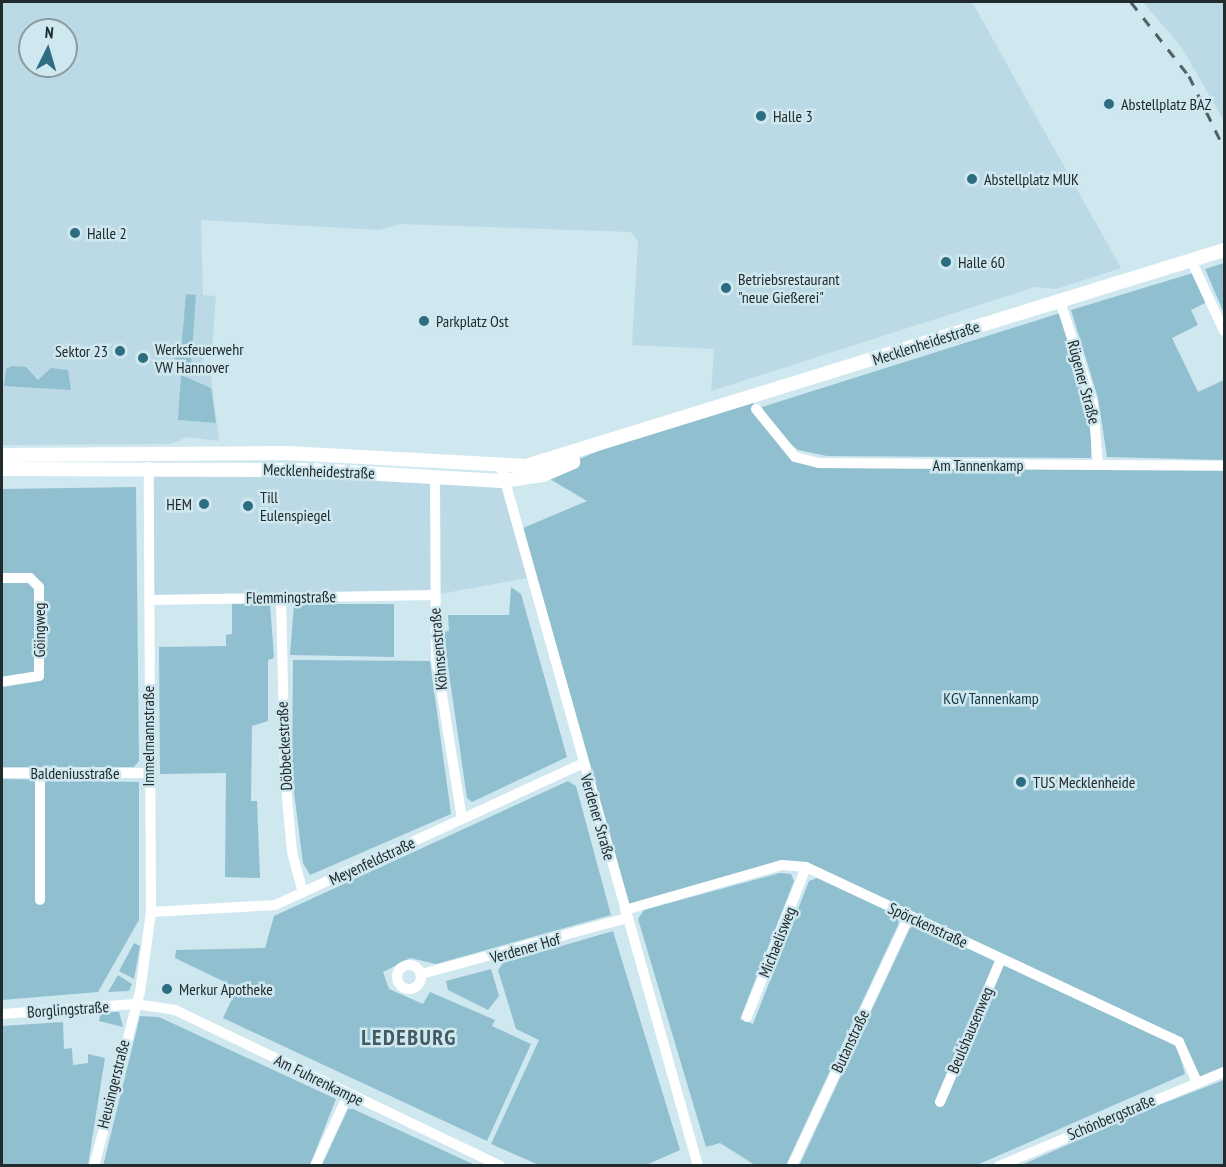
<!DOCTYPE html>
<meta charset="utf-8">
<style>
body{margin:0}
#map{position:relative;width:1226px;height:1167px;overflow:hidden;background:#cfe7ef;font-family:"PT Sans Narrow",sans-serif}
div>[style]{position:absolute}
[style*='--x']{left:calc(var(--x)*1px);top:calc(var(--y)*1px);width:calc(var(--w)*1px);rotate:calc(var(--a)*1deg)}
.built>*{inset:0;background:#bbdae6}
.green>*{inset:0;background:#90c0d0}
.minor>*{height:10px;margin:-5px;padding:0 5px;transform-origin:5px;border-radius:5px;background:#fff}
.minor>.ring{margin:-5px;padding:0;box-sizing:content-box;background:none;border:10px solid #fff;border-radius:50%}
.major>*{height:14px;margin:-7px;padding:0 7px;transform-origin:7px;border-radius:7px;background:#fff}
.rail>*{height:3px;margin-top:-1.5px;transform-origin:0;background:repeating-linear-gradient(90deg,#536165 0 10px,transparent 0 20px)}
.dots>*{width:16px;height:16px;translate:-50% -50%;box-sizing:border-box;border:3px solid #cfe7ef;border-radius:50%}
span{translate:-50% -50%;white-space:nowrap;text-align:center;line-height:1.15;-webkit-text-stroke:5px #cfe7ef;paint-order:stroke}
.poi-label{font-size:16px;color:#212a2d}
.left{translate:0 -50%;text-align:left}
.right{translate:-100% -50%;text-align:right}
.street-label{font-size:16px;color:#212a2d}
.park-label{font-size:16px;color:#123641}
.district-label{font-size:22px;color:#455961;font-weight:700;letter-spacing:1.5px}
.frame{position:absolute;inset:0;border:3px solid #212a2d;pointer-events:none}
.north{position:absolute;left:18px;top:18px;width:60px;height:60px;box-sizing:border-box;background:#cfe7ef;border:2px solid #899ba1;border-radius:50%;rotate:5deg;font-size:16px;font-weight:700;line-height:24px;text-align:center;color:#212a2d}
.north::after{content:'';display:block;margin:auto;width:21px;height:27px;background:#2c6d81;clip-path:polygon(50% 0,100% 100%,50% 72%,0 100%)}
</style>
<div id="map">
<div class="built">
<div style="clip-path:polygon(evenodd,2px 2px,972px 2px,1121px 268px,1056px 289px,1035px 287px,711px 391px,714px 349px,632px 345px,638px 241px,631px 232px,401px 224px,379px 230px,201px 220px,203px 295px,216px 296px,212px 351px,204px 351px,203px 371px,211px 376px,219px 441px,187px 437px,171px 444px,2px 445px,2px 2px,30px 30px,66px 30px,66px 66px,30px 66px,30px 30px)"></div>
<div style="clip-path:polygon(1143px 2px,1224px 2px,1224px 121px,1182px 48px)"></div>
<div style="clip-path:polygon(149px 467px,502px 481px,528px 578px,434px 595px,149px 600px)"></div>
</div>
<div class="green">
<div style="clip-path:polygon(1224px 263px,1224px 313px,1205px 269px)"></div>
<div style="clip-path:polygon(1193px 273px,1207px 302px,1191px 310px,1198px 325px,1172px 338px,1198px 392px,1224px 380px,1224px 460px,1107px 457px,1098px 398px,1071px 310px)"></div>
<div style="clip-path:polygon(186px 294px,196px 295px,191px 366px,174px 361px,174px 351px,181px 351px)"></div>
<div style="clip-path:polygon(1060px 313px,1091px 421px,1091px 458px,827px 456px,798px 450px,773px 430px,762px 407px)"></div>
<div style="clip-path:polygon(12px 366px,26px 367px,38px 380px,51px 368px,68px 370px,71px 390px,4px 386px,6px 369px)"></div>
<div style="clip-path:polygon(181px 375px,211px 388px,216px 423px,178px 420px)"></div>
<div style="clip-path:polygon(752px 398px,759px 419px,795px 457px,819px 463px,1224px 466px,1224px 1072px,1197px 1082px,1184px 1046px,792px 864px,625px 910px,516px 531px,587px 501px,543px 475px,628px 438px)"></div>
<div style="clip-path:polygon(136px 487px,139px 761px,134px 767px,2px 767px,2px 489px)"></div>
<div style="clip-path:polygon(511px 587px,521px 594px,567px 757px,472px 802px,467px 798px,443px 632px,449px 631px,448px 615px,509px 615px)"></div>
<div style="clip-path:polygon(270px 603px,274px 658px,268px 660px,268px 721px,252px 726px,251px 801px,257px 801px,260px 878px,225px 877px,226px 773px,160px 774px,159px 647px,226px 646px,226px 635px,232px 634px,232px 604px)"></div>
<div style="clip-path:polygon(294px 604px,394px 604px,394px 657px,290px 655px)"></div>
<div style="clip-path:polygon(293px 660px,430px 661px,451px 814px,310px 875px,303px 863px,292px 776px)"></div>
<div style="clip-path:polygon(2px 779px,139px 782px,139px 920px,98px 992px,2px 1000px)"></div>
<div style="clip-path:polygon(568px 781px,576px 786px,611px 915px,436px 964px,410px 958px,383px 972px,389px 989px,423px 1004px,430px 992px,495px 1020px,492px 1026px,531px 1044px,487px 1141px,223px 1018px,237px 988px,175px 958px,176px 950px,265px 948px,274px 916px)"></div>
<div style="clip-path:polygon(780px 873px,791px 874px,794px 881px,740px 1019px,753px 1024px,809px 881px,817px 878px,896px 915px,899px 923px,786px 1165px,755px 1165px,720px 1143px,706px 1147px,638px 919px,644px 910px)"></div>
<div style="clip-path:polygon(917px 925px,1177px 1046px,1185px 1074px,977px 1165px,799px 1166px,910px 928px)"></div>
<div style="clip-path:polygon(613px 931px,680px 1150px,646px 1165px,539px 1165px,491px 1144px,539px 1040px,516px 1029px,498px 970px,503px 963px)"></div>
<div style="clip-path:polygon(134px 943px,140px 946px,134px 979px,119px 971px)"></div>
<div style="clip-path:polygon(491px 969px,499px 996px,488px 1010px,448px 990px,446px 981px)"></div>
<div style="clip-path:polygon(118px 975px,132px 984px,129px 991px,108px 992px)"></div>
<div style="clip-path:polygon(101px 1012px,119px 1012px,123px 1027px,99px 1021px)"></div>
<div style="clip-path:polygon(140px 1016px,159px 1017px,336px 1099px,310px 1165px,103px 1166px)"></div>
<div style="clip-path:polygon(63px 1022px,64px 1049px,72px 1048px,73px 1065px,88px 1063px,88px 1054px,105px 1058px,88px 1165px,2px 1165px,2px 1026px)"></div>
<div style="clip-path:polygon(1224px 1080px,1224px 1165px,1019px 1166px,1159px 1105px)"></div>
<div style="clip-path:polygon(348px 1109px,353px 1109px,475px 1165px,322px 1165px)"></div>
</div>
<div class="minor">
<div style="--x:1191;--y:260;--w:78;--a:65.1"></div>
<div style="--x:1060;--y:301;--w:108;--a:72.2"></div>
<div style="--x:1093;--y:404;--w:61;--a:85.3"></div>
<div style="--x:756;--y:409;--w:62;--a:50.9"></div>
<div style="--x:795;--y:457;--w:25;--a:14"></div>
<div style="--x:819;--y:463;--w:405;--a:0.4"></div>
<div style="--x:501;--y:467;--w:726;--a:74.26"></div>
<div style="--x:435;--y:477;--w:181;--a:89.7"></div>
<div style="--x:436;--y:658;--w:163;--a:80.8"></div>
<div style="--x:2;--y:578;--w:28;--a:0"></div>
<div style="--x:30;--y:578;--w:13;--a:45"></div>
<div style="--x:39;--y:587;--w:89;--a:90"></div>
<div style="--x:39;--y:676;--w:37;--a:171"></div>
<div style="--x:281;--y:597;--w:179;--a:88.7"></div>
<div style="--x:285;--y:776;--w:76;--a:84.7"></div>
<div style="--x:292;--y:852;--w:42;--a:75"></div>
<div style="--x:149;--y:600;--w:285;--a:-1"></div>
<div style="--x:2;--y:773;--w:146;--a:0"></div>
<div style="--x:40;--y:774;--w:126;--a:90"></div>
<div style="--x:625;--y:910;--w:163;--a:-16"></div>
<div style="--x:782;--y:865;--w:24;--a:5"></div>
<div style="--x:806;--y:867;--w:412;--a:25.1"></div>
<div style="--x:1179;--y:1042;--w:44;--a:65.8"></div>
<div style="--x:151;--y:912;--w:124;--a:-3.2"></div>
<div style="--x:275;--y:905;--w:338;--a:-24.7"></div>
<div class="ring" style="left:397px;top:965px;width:14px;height:14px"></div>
<div style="--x:421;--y:974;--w:213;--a:-15.2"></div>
<div style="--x:2;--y:1014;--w:133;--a:-4.3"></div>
<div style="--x:135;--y:1004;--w:40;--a:8.5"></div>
<div style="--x:175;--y:1010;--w:361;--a:25.6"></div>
<div style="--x:747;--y:1017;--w:161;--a:-68.5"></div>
<div style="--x:940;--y:1102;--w:155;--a:-66.9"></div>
<div style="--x:94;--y:1166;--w:180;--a:-75.2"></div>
<div style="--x:140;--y:992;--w:81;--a:-82.2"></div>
<div style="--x:151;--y:912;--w:445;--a:-90.3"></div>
<div style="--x:315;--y:1166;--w:78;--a:-65.1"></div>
<div style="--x:792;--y:1166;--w:276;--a:-64.9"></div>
<div style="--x:999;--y:1166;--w:244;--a:-22.7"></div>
</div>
<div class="major">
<div style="--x:2;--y:455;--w:285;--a:-0.4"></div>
<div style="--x:287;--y:453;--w:239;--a:3.1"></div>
<div style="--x:526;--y:466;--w:731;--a:-17.19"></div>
<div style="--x:2;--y:469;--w:310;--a:0.2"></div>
<div style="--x:312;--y:470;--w:190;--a:3.3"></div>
<div style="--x:502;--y:481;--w:41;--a:-8.3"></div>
<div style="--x:543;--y:475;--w:33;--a:-23"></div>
</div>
<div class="rail">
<div style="--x:1131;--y:2;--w:94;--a:51.9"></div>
<div style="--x:1189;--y:76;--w:80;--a:64.1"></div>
</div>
<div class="dots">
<div style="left:1109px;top:104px;background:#2c6d81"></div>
<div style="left:761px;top:116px;background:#2c6d81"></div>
<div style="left:972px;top:179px;background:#2c6d81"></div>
<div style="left:75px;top:233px;background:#2c6d81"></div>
<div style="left:946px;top:262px;background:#2c6d81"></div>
<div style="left:726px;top:288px;background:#2c6d81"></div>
<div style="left:424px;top:321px;background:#2c6d81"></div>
<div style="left:120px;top:351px;background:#2c6d81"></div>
<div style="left:143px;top:358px;background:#2c6d81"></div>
<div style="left:204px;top:504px;background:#2c6d81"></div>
<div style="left:248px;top:506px;background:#2c6d81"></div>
<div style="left:1021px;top:782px;background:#2c6d81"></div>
<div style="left:167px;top:989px;background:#2c6d81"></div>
</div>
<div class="poi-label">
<span class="left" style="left:1121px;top:104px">Abstellplatz BAZ</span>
<span class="left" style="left:773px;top:116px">Halle 3</span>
<span class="left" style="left:984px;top:179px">Abstellplatz MUK</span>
<span class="left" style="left:87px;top:233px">Halle 2</span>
<span class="left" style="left:958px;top:262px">Halle 60</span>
<span class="left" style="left:738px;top:288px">Betriebsrestaurant<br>"neue Gießerei"</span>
<span class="left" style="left:436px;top:321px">Parkplatz Ost</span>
<span class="left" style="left:155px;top:358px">Werksfeuerwehr<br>VW Hannover</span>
<span class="right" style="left:108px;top:351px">Sektor 23</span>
<span class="left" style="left:260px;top:506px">Till<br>Eulenspiegel</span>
<span class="right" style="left:192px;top:504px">HEM</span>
<span class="left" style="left:1033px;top:782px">TUS Mecklenheide</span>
<span class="left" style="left:179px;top:989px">Merkur Apotheke</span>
</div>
<div class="street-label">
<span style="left:926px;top:343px;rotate:-18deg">Mecklenheidestraße</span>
<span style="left:1084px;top:382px;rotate:75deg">Rügener Straße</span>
<span style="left:978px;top:465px">Am Tannenkamp</span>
<span style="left:319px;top:471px;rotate:2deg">Mecklenheidestraße</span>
<span style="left:291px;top:597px;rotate:-1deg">Flemmingstraße</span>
<span style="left:39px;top:630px;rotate:-90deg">Göingweg</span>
<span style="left:438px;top:649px;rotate:-95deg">Köhnsenstraße</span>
<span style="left:148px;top:736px;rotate:-90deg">Immelmannstraße</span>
<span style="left:284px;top:746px;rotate:-93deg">Döbbeckestraße</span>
<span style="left:75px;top:773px">Baldeniusstraße</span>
<span style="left:598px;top:817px;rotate:74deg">Verdener Straße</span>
<span style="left:372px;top:861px;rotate:-25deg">Meyenfeldstraße</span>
<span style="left:928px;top:925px;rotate:25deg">Spörckenstraße</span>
<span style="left:777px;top:942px;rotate:-68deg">Michaelisweg</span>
<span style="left:525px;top:948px;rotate:-16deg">Verdener Hof</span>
<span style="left:68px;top:1009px;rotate:-4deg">Borglingstraße</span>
<span style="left:970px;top:1030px;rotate:-67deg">Beulshausenweg</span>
<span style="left:850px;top:1041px;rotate:-65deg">Butanstraße</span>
<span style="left:319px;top:1080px;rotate:26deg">Am Fuhrenkampe</span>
<span style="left:113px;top:1084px;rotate:-76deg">Heusingerstraße</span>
<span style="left:1111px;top:1117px;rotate:-23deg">Schönbergstraße</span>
</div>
<div class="park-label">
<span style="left:991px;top:698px">KGV Tannenkamp</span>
</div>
<div class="district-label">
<span style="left:409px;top:1038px">LEDEBURG</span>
</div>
<div class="frame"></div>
<div class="north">N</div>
</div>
